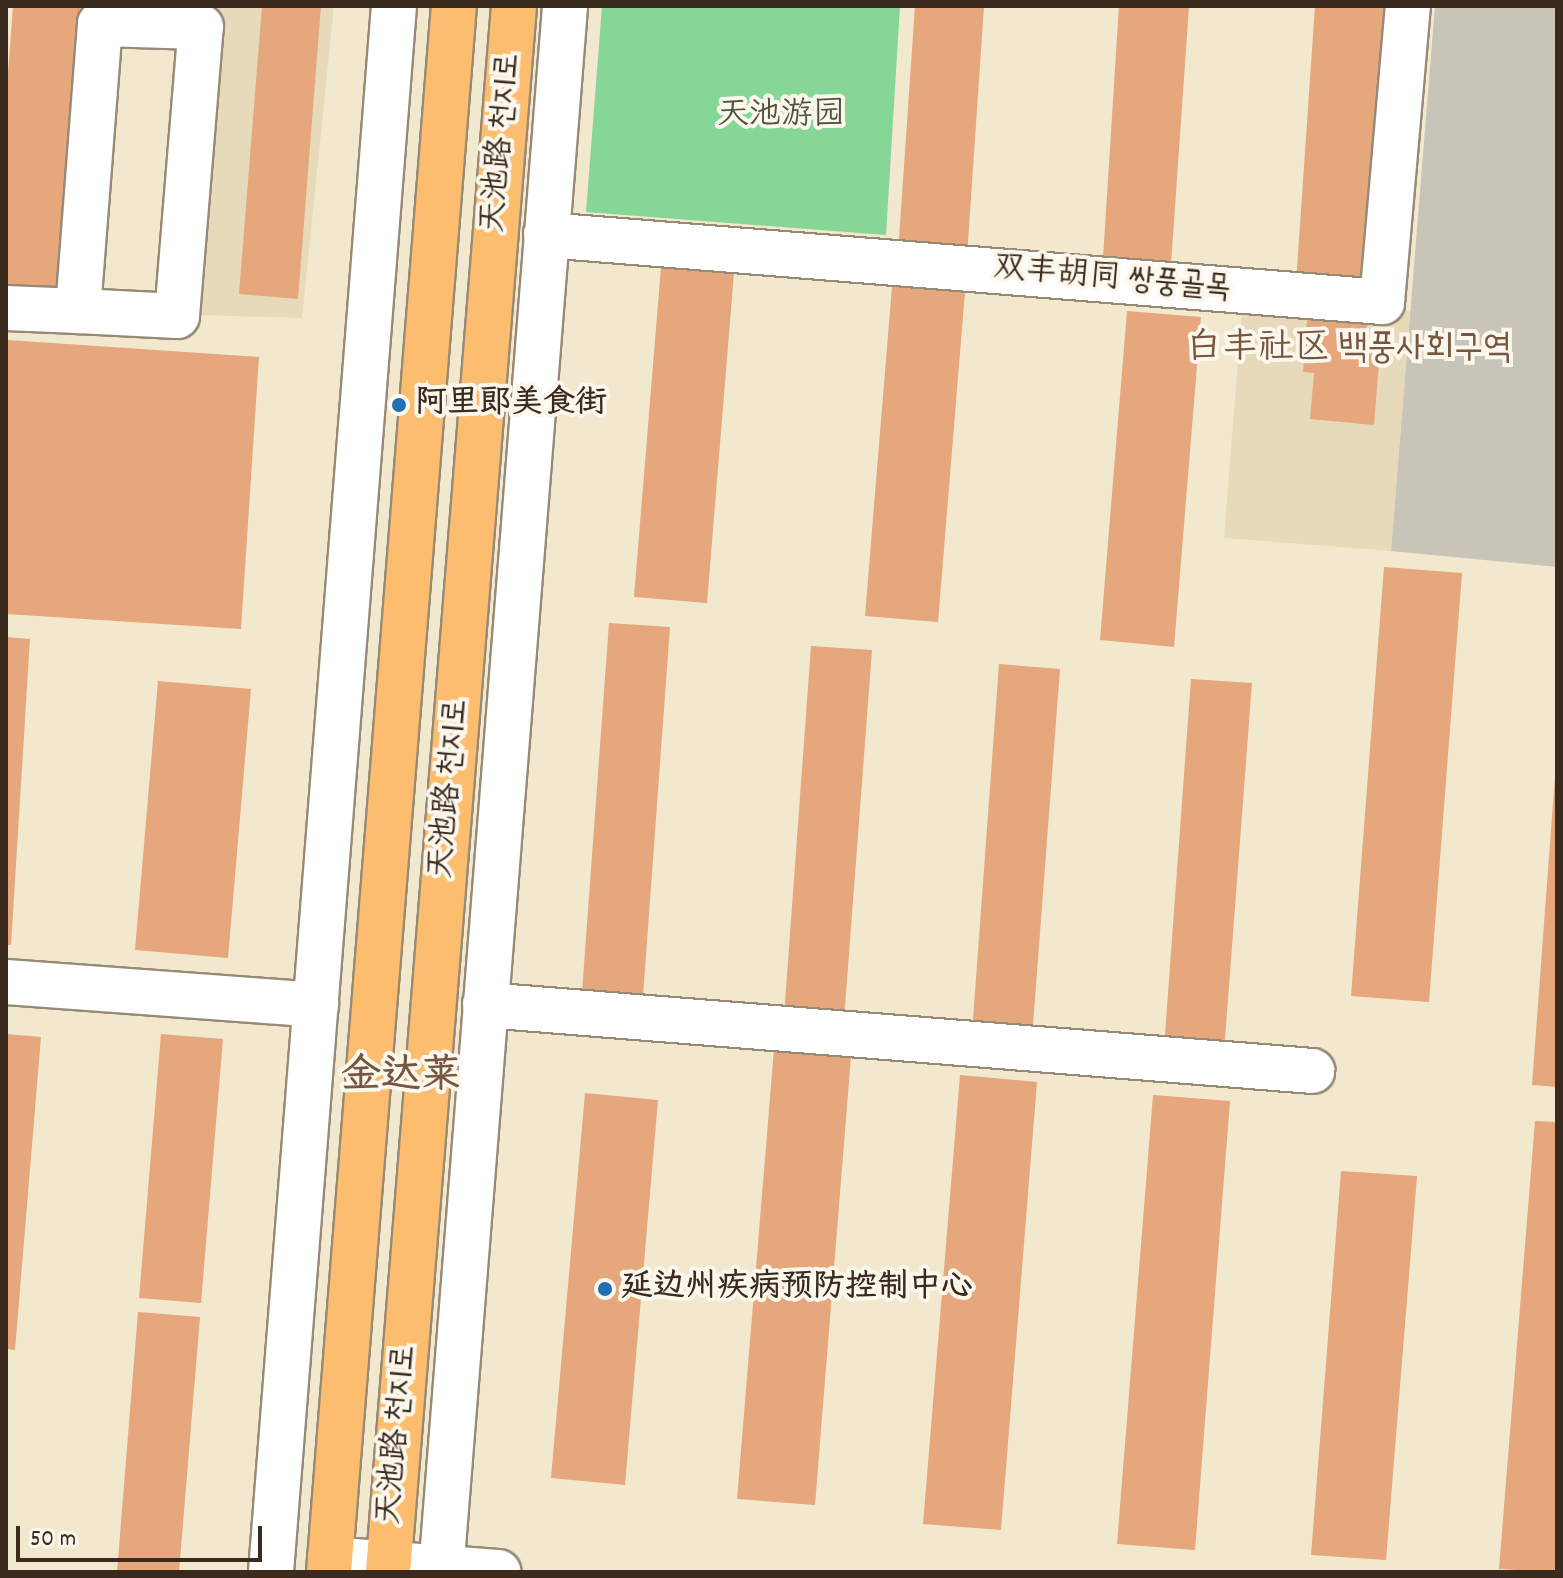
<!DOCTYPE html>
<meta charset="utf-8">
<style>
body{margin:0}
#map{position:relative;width:1563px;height:1578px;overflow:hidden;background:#f2e8ce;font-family:Dekko,"LXGW WenKai TC","Poor Story",sans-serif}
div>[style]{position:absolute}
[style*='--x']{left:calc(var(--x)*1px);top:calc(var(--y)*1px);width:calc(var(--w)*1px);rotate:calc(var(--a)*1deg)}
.built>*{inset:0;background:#e6daba}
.industrial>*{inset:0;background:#c8c4b8}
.green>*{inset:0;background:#86d697}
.building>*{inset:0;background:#e5a77b}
.roads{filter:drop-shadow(2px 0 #968976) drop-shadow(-2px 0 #968976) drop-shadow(0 2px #968976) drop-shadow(0 -2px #968976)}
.minor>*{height:44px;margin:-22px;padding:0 22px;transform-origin:22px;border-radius:22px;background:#fff}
.major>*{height:44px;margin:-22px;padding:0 22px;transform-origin:22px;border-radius:22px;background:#fcbd6e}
.dots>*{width:22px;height:22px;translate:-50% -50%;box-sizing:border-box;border:4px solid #fbf7ec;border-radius:50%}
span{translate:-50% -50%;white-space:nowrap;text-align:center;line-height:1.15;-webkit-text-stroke:8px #fbf7ec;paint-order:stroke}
.park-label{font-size:32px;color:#4e553c}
.street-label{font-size:32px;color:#3b2a1e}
.poi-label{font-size:32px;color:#3b2a1e;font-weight:700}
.left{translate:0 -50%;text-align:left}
.quarter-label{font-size:36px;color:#76563f}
.district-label{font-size:40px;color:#76563f;font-weight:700}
.frame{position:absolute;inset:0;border:8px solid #3b2a1e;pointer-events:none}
.scale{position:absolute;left:16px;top:1526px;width:246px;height:36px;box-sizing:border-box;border:4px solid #3b2a1e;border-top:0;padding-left:10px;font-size:24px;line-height:28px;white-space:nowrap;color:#3b2a1e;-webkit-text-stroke:6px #fbf7ec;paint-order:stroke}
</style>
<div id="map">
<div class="built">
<div style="clip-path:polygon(119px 6px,334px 6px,302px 318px,195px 315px,217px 14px)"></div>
<div style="clip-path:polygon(1243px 297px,1410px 311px,1391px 551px,1224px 538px)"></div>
</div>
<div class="industrial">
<div style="clip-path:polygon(1435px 6px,1557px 6px,1557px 567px,1391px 551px)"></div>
</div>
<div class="green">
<div style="clip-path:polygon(602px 6px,900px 6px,886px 235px,586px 212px)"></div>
</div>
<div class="building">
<div style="clip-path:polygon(13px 6px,80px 6px,59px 290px,6px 286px,6px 100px)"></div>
<div style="clip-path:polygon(262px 6px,321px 6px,298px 299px,239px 294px)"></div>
<div style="clip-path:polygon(915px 6px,984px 6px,967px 257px,898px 253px)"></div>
<div style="clip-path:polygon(1119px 6px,1189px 6px,1170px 279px,1102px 274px)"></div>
<div style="clip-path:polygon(1315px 6px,1384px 6px,1365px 288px,1296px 283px)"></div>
<div style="clip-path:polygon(661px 267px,734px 273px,707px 603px,634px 597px)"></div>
<div style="clip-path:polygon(892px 286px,965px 292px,938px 622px,865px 616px)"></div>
<div style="clip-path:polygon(1308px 308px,1368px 313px,1365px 349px,1380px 350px,1374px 425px,1310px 419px,1314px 373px,1303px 372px)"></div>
<div style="clip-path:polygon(1127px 311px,1201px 317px,1174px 647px,1100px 640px)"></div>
<div style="clip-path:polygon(8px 340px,259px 357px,241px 629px,6px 614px)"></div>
<div style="clip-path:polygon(1384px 567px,1462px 573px,1429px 1002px,1351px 996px)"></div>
<div style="clip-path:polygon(609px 623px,670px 627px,643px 996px,582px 992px)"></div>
<div style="clip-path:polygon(6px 637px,30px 639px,11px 945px,6px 945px)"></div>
<div style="clip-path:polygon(811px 646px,872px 650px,844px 1020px,784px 1016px)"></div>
<div style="clip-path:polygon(999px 664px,1060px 669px,1032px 1038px,972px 1033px)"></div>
<div style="clip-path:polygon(1191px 679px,1252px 683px,1224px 1052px,1164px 1048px)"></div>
<div style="clip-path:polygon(158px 681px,251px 689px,228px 958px,135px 950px)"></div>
<div style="clip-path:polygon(1555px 776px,1557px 776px,1557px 1087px,1532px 1085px)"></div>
<div style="clip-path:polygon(6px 1034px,41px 1037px,15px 1350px,6px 1349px)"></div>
<div style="clip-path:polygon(161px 1034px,223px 1039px,201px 1303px,139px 1298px)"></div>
<div style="clip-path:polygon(774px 1049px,851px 1056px,815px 1505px,737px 1499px)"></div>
<div style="clip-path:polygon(960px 1075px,1037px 1082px,1001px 1530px,923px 1524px)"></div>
<div style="clip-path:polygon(585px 1093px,658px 1100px,625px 1485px,551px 1478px)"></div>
<div style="clip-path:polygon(1153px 1095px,1230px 1101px,1195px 1550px,1117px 1544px)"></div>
<div style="clip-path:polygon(1535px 1121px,1557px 1122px,1557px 1572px,1499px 1569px)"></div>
<div style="clip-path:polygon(1341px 1171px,1417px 1176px,1386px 1560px,1311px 1555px)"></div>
<div style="clip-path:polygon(138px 1312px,200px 1317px,179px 1572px,117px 1572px)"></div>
</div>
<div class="roads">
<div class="minor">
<div style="--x:546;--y:235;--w:839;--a:4.58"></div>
<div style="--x:1382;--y:302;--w:297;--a:-85"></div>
<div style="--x:6;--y:308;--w:72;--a:2.4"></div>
<div style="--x:78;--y:311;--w:99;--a:2.9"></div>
<div style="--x:177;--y:316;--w:290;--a:-85.3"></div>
<div style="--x:201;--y:27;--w:101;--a:-178.3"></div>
<div style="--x:100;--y:24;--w:288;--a:94.4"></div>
<div style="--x:6;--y:982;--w:311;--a:4.2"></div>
<div style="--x:485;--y:1005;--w:830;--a:4.56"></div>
<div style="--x:330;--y:1559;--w:169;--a:4.4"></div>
<div style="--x:271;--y:1572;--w:1571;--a:-85.51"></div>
<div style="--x:441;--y:1572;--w:1571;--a:-85.47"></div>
</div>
<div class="major">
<div style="--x:329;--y:1572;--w:1571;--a:-85.44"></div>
<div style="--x:388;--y:1572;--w:1571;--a:-85.4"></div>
</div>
</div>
<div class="dots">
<div style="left:399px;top:405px;background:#1f6fb2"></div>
<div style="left:605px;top:1289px;background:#1f6fb2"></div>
</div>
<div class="park-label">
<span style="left:781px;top:117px">天池游园</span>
</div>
<div class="street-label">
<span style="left:503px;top:143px;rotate:-85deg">天池路 천지로</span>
<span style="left:1112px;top:280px;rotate:5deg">双丰胡同 쌍풍골목</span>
<span style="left:451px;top:789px;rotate:-85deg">天池路 천지로</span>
<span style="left:399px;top:1435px;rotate:-85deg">天池路 천지로</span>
</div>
<div class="poi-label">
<span class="left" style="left:415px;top:405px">阿里郎美食街</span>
<span class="left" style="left:621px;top:1289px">延边州疾病预防控制中心</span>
</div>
<div class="quarter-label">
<span style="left:1349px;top:351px">白丰社区 백풍사회구역</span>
</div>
<div class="district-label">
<span style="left:401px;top:1079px">金达莱</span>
</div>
<div class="frame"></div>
<div class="scale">50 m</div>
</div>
